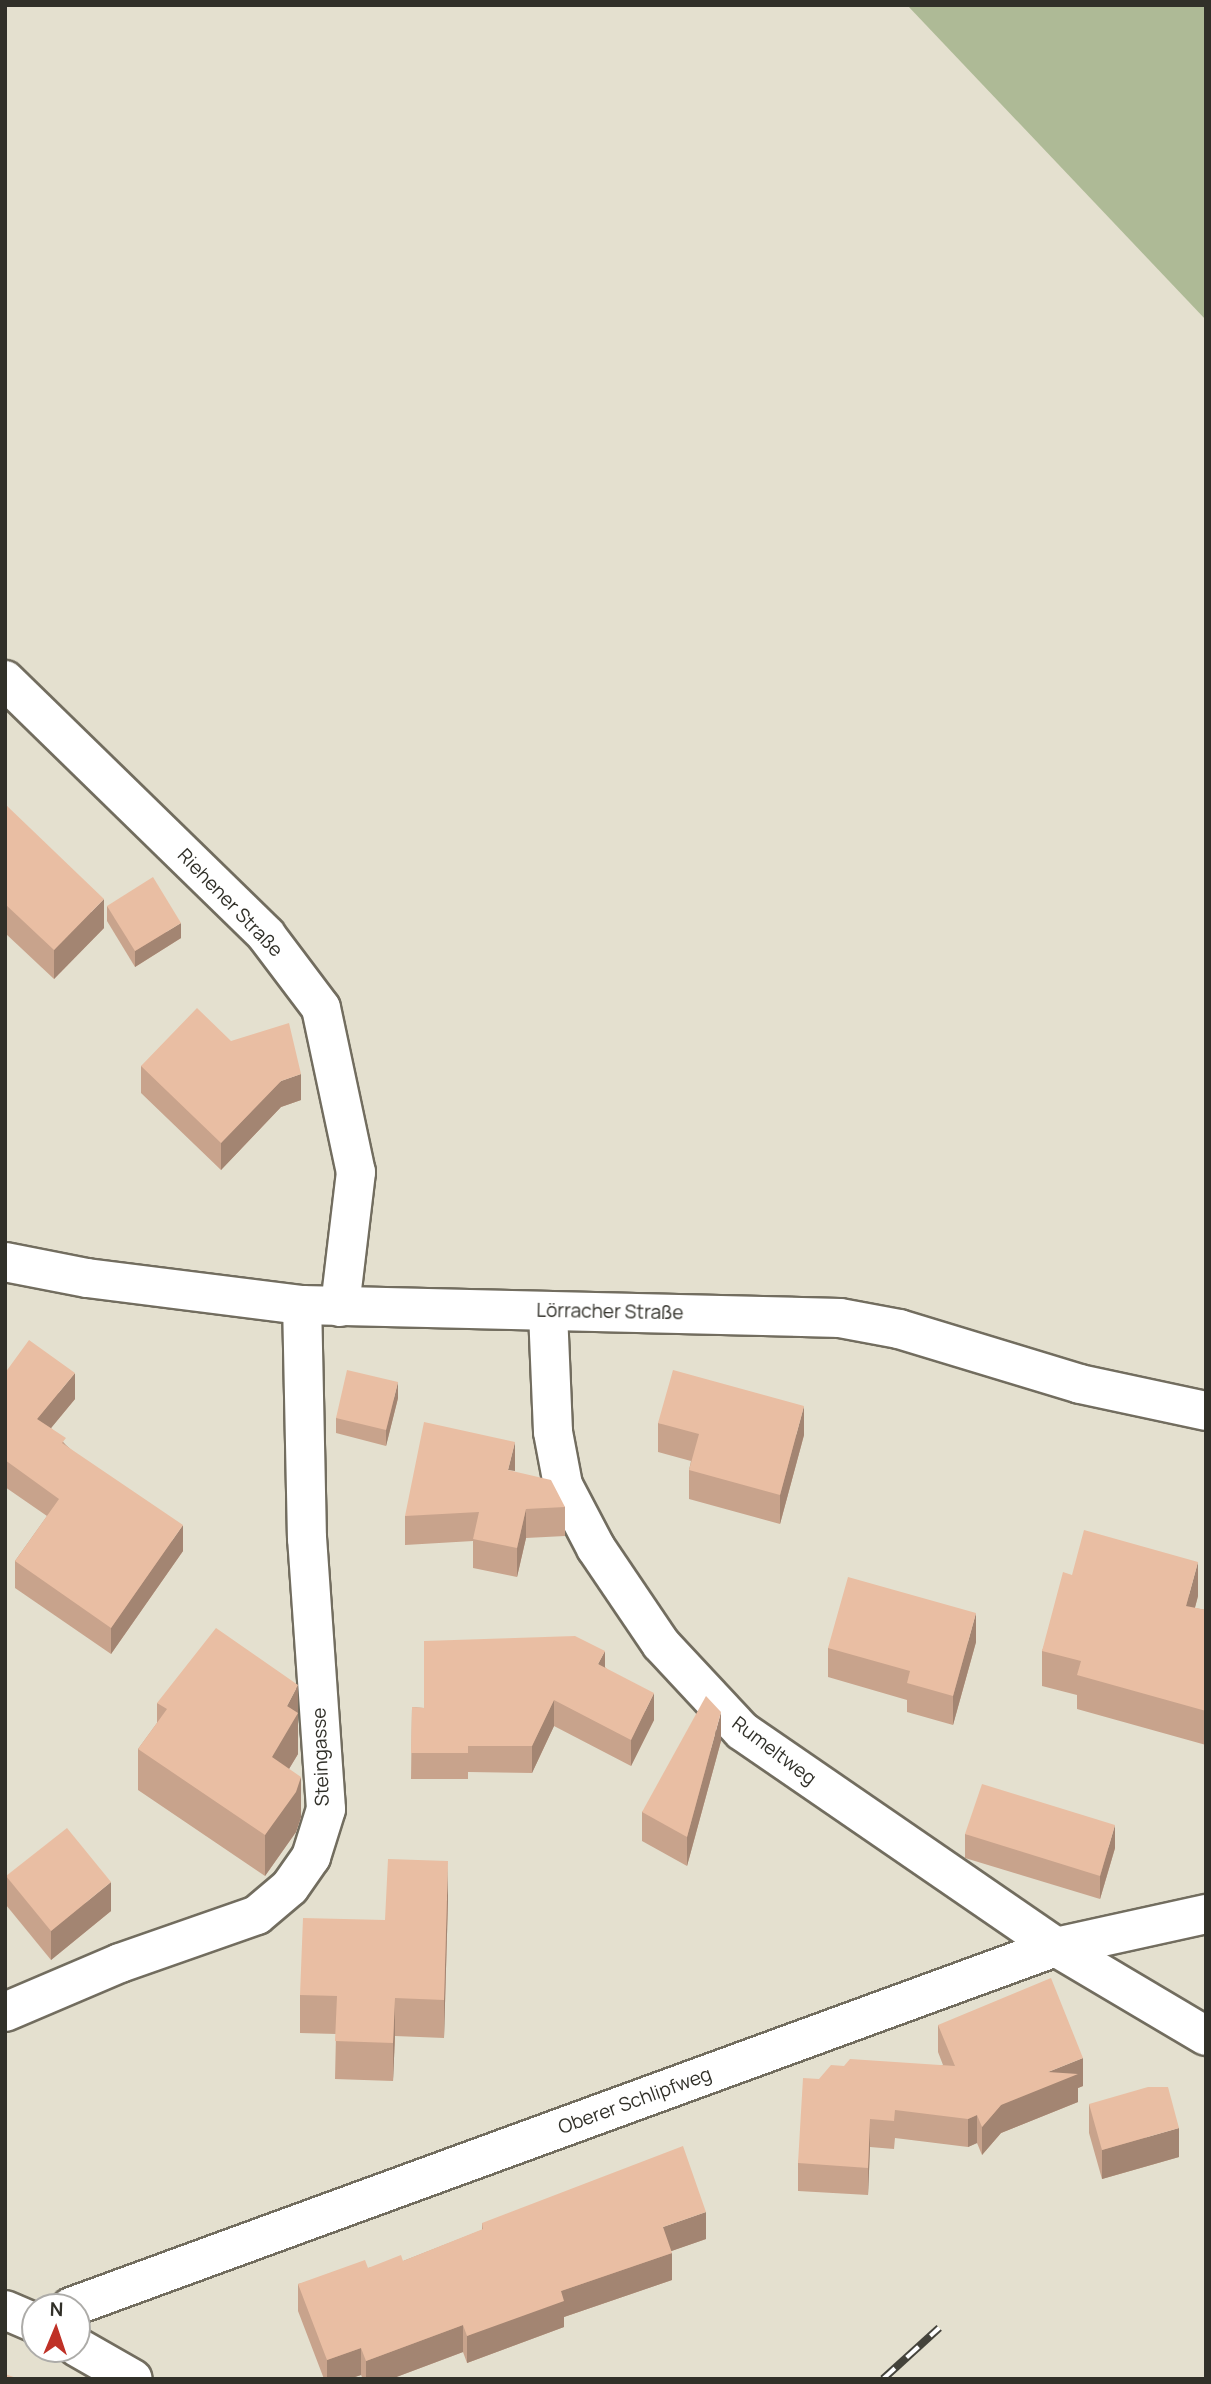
<!DOCTYPE html>
<meta charset="utf-8">
<style>
body{margin:0}
#map{position:relative;width:1211px;height:2384px;overflow:hidden;background:#e4e0cf;font-family:Manrope,sans-serif}
div>[style]{position:absolute}
[style*='--x']{left:calc(var(--x)*1px);top:calc(var(--y)*1px);width:calc(var(--w)*1px);rotate:calc(var(--a)*1deg)}
.green>*{inset:0;background:#aeba96}
.roads{filter:drop-shadow(2px 0 #726d5f) drop-shadow(-2px 0 #726d5f) drop-shadow(0 2px #726d5f) drop-shadow(0 -2px #726d5f)}
.minor>*{height:38px;margin:-19px;padding:0 19px;transform-origin:19px;border-radius:19px;background:#fff}
.rail>*{height:8px;margin-top:-4px;transform-origin:0;background:repeating-linear-gradient(90deg,#fff 0 16px,#44433b 0 32px);box-sizing:border-box;border-block:2px solid #44433b}
.wall>*{inset:0;background:#c8a38c}
.shaded-wall>*{inset:0;background:#a38572}
.building>*{inset:0;background:#e9bea3}
span{translate:-50% -50%;white-space:nowrap;text-align:center;line-height:1.15;-webkit-text-stroke:5px #fff;paint-order:stroke}
.street-label{font-size:19px;color:#313029}
.frame{position:absolute;inset:0;border:7px solid #313029;pointer-events:none}
.north{position:absolute;left:21px;top:2293px;width:70px;height:70px;box-sizing:border-box;background:#fff;border:2px solid #adaca9;border-radius:50%;rotate:2deg;font-size:19px;font-weight:700;line-height:28px;text-align:center;color:#313029}
.north::after{content:'';display:block;margin:auto;width:24px;height:32px;background:#bf3127;clip-path:polygon(50% 0,100% 100%,50% 72%,0 100%)}
</style>
<div id="map">
<div class="green">
<div style="clip-path:polygon(907px 5px,1206px 5px,1206px 320px)"></div>
</div>
<div class="roads">
<div class="minor">
<div style="--x:5;--y:680;--w:365;--a:44.3"></div>
<div style="--x:266;--y:935;--w:91;--a:53"></div>
<div style="--x:321;--y:1008;--w:168;--a:78"></div>
<div style="--x:356;--y:1172;--w:136;--a:96.8"></div>
<div style="--x:5;--y:1262;--w:84;--a:11"></div>
<div style="--x:87;--y:1278;--w:217;--a:7.2"></div>
<div style="--x:302;--y:1305;--w:538;--a:1.38"></div>
<div style="--x:840;--y:1318;--w:60;--a:10.6"></div>
<div style="--x:899;--y:1329;--w:189;--a:16.9"></div>
<div style="--x:1080;--y:1384;--w:129;--a:12.1"></div>
<div style="--x:548;--y:1312;--w:120;--a:87.6"></div>
<div style="--x:553;--y:1432;--w:54;--a:79.3"></div>
<div style="--x:563;--y:1485;--w:71;--a:62.4"></div>
<div style="--x:596;--y:1548;--w:116;--a:55.9"></div>
<div style="--x:661;--y:1644;--w:119;--a:47"></div>
<div style="--x:742;--y:1731;--w:381;--a:34.5"></div>
<div style="--x:1056;--y:1947;--w:174;--a:30.7"></div>
<div style="--x:5;--y:2012;--w:125;--a:-23.1"></div>
<div style="--x:120;--y:1963;--w:145;--a:-19.3"></div>
<div style="--x:257;--y:1915;--w:43;--a:-40.3"></div>
<div style="--x:290;--y:1887;--w:37;--a:-55"></div>
<div style="--x:311;--y:1857;--w:50;--a:-72.6"></div>
<div style="--x:326;--y:1809;--w:271;--a:-94"></div>
<div style="--x:307;--y:1539;--w:234;--a:-91.2"></div>
<div style="--x:71;--y:2307;--w:1049;--a:-20.08"></div>
<div style="--x:1056;--y:1947;--w:154;--a:-12.4"></div>
<div style="--x:5;--y:2310;--w:33;--a:23"></div>
<div style="--x:77;--y:2347;--w:64;--a:29.7"></div>
</div>
</div>
<div class="rail">
<div style="--x:883;--y:2379;--w:76;--a:-42.3"></div>
</div>
<div class="wall">
<div style="clip-path:polygon(5px 804px,104px 928px,54px 979px,5px 933px)"></div>
<div style="clip-path:polygon(107px 906px,181px 938px,135px 967px,107px 921px)"></div>
<div style="clip-path:polygon(231px 1041px,301px 1100px,281px 1107px,221px 1170px,141px 1093px,141px 1066px)"></div>
<div style="clip-path:polygon(5px 1373px,75px 1399px,51px 1428px,66px 1445px,183px 1551px,111px 1654px,15px 1588px,15px 1561px,47px 1516px,5px 1487px)"></div>
<div style="clip-path:polygon(398px 1398px,386px 1446px,336px 1433px,336px 1418px)"></div>
<div style="clip-path:polygon(658px 1423px,804px 1435px,780px 1524px,689px 1499px,689px 1470px,691px 1461px,658px 1452px)"></div>
<div style="clip-path:polygon(515px 1472px,565px 1507px,565px 1536px,526px 1538px,517px 1577px,473px 1568px,473px 1541px,405px 1545px,405px 1516px)"></div>
<div style="clip-path:polygon(1072px 1575px,1198px 1596px,1195px 1608px,1206px 1610px,1206px 1745px,1077px 1709px,1077px 1695px,1042px 1686px,1042px 1651px)"></div>
<div style="clip-path:polygon(976px 1642px,953px 1725px,907px 1712px,907px 1700px,828px 1677px,828px 1648px)"></div>
<div style="clip-path:polygon(605px 1667px,654px 1720px,631px 1766px,554px 1726px,532px 1773px,468px 1772px,468px 1779px,411px 1779px,412px 1707px,424px 1708px)"></div>
<div style="clip-path:polygon(157px 1703px,298px 1725px,298px 1754px,289px 1769px,301px 1817px,296px 1832px,265px 1876px,138px 1790px,138px 1749px,157px 1723px)"></div>
<div style="clip-path:polygon(721px 1741px,687px 1866px,642px 1841px,642px 1812px)"></div>
<div style="clip-path:polygon(965px 1834px,1115px 1848px,1100px 1899px,965px 1858px)"></div>
<div style="clip-path:polygon(6px 1876px,111px 1911px,51px 1960px,6px 1905px)"></div>
<div style="clip-path:polygon(448px 1900px,444px 2038px,395px 2036px,393px 2081px,335px 2079px,336px 2034px,300px 2033px,300px 1995px,385px 1920px)"></div>
<div style="clip-path:polygon(938px 2025px,1083px 2086px,1078px 2088px,1078px 2102px,1001px 2133px,982px 2155px,977px 2143px,968px 2147px,895px 2138px,894px 2149px,870px 2147px,868px 2195px,798px 2191px,798px 2163px,819px 2079px,943px 2065px,938px 2052px)"></div>
<div style="clip-path:polygon(1089px 2104px,1179px 2157px,1102px 2179px,1089px 2133px)"></div>
<div style="clip-path:polygon(482px 2223px,706px 2239px,671px 2251px,672px 2280px,564px 2317px,564px 2327px,467px 2363px,463px 2352px,391px 2379px,363px 2379px,361px 2375px,349px 2379px,324px 2379px,298px 2311px,298px 2284px,368px 2268px,403px 2261px,482px 2230px)"></div>
</div>
<div class="shaded-wall">
<div style="clip-path:polygon(104px 899px,104px 928px,54px 979px,54px 950px)"></div>
<div style="clip-path:polygon(181px 923px,181px 938px,135px 967px,135px 951px)"></div>
<div style="clip-path:polygon(301px 1074px,301px 1100px,281px 1107px,221px 1170px,221px 1143px,281px 1081px)"></div>
<div style="clip-path:polygon(75px 1373px,75px 1399px,37px 1445px,37px 1419px)"></div>
<div style="clip-path:polygon(398px 1382px,398px 1398px,386px 1446px,386px 1430px)"></div>
<div style="clip-path:polygon(804px 1406px,804px 1435px,780px 1524px,780px 1495px)"></div>
<div style="clip-path:polygon(515px 1442px,515px 1471px,508px 1470px)"></div>
<div style="clip-path:polygon(526px 1509px,526px 1538px,517px 1577px,517px 1548px)"></div>
<div style="clip-path:polygon(183px 1525px,183px 1551px,111px 1654px,111px 1628px)"></div>
<div style="clip-path:polygon(1198px 1562px,1198px 1596px,1186px 1640px,1186px 1606px)"></div>
<div style="clip-path:polygon(976px 1613px,976px 1642px,953px 1725px,953px 1696px)"></div>
<div style="clip-path:polygon(605px 1651px,605px 1677px,598px 1664px)"></div>
<div style="clip-path:polygon(298px 1685px,298px 1754px,272px 1797px,272px 1757px,287px 1706px)"></div>
<div style="clip-path:polygon(654px 1693px,654px 1720px,631px 1766px,631px 1740px)"></div>
<div style="clip-path:polygon(554px 1700px,554px 1726px,532px 1773px,532px 1746px)"></div>
<div style="clip-path:polygon(721px 1712px,721px 1741px,687px 1866px,687px 1837px)"></div>
<div style="clip-path:polygon(301px 1777px,301px 1817px,296px 1832px,265px 1876px,265px 1835px)"></div>
<div style="clip-path:polygon(1115px 1825px,1115px 1848px,1100px 1899px,1100px 1876px)"></div>
<div style="clip-path:polygon(448px 1861px,448px 1900px,444px 2038px,444px 2000px)"></div>
<div style="clip-path:polygon(111px 1882px,111px 1911px,51px 1960px,51px 1931px)"></div>
<div style="clip-path:polygon(395px 1998px,395px 2036px,393px 2081px,393px 2043px)"></div>
<div style="clip-path:polygon(1083px 2058px,1083px 2086px,1078px 2088px,1078px 2102px,1001px 2133px,982px 2155px,982px 2127px,1001px 2105px,1048px 2072px)"></div>
<div style="clip-path:polygon(977px 2115px,977px 2143px,968px 2147px,968px 2119px)"></div>
<div style="clip-path:polygon(870px 2119px,870px 2147px,868px 2195px,868px 2168px)"></div>
<div style="clip-path:polygon(1179px 2128px,1179px 2157px,1102px 2179px,1102px 2150px)"></div>
<div style="clip-path:polygon(706px 2212px,706px 2239px,663px 2254px,663px 2227px)"></div>
<div style="clip-path:polygon(672px 2253px,672px 2280px,564px 2317px,564px 2327px,467px 2363px,467px 2336px,561px 2291px)"></div>
<div style="clip-path:polygon(463px 2325px,463px 2352px,391px 2379px,366px 2379px,366px 2361px)"></div>
<div style="clip-path:polygon(361px 2348px,361px 2375px,349px 2379px,327px 2379px,327px 2360px)"></div>
</div>
<div class="building">
<div style="clip-path:polygon(5px 804px,104px 899px,54px 950px,5px 904px)"></div>
<div style="clip-path:polygon(153px 877px,181px 923px,135px 951px,107px 906px)"></div>
<div style="clip-path:polygon(197px 1008px,231px 1041px,289px 1023px,301px 1074px,281px 1081px,221px 1143px,141px 1066px)"></div>
<div style="clip-path:polygon(29px 1340px,75px 1373px,37px 1419px,66px 1438px,62px 1443px,183px 1525px,111px 1628px,15px 1561px,59px 1499px,5px 1460px,5px 1373px)"></div>
<div style="clip-path:polygon(347px 1370px,398px 1382px,386px 1430px,336px 1418px)"></div>
<div style="clip-path:polygon(673px 1370px,804px 1406px,780px 1495px,689px 1470px,699px 1434px,658px 1423px)"></div>
<div style="clip-path:polygon(424px 1422px,515px 1442px,508px 1470px,551px 1480px,565px 1507px,526px 1509px,517px 1548px,473px 1539px,479px 1512px,405px 1516px)"></div>
<div style="clip-path:polygon(1084px 1530px,1198px 1562px,1186px 1606px,1206px 1610px,1206px 1711px,1077px 1675px,1081px 1661px,1042px 1651px,1063px 1572px,1072px 1575px)"></div>
<div style="clip-path:polygon(848px 1577px,976px 1613px,953px 1696px,907px 1683px,910px 1671px,828px 1648px)"></div>
<div style="clip-path:polygon(216px 1628px,298px 1685px,287px 1706px,298px 1713px,272px 1757px,301px 1777px,296px 1792px,265px 1835px,138px 1749px,167px 1709px,157px 1703px)"></div>
<div style="clip-path:polygon(575px 1636px,605px 1651px,598px 1664px,654px 1693px,631px 1740px,554px 1700px,532px 1746px,468px 1746px,468px 1753px,411px 1753px,412px 1707px,424px 1708px,424px 1641px)"></div>
<div style="clip-path:polygon(706px 1696px,721px 1712px,687px 1837px,642px 1812px)"></div>
<div style="clip-path:polygon(982px 1784px,1115px 1825px,1100px 1876px,965px 1834px)"></div>
<div style="clip-path:polygon(67px 1828px,111px 1882px,51px 1931px,6px 1876px)"></div>
<div style="clip-path:polygon(388px 1859px,448px 1861px,444px 2000px,395px 1998px,393px 2043px,335px 2041px,337px 1996px,300px 1995px,303px 1918px,385px 1920px)"></div>
<div style="clip-path:polygon(1051px 1978px,1083px 2058px,1048px 2072px,1078px 2074px,1001px 2105px,982px 2127px,977px 2115px,968px 2119px,895px 2110px,894px 2121px,870px 2119px,868px 2168px,798px 2163px,803px 2078px,819px 2079px,831px 2065px,844px 2066px,850px 2059px,955px 2066px,938px 2025px)"></div>
<div style="clip-path:polygon(1148px 2087px,1168px 2087px,1179px 2128px,1102px 2150px,1089px 2104px)"></div>
<div style="clip-path:polygon(683px 2146px,706px 2212px,663px 2227px,672px 2253px,561px 2291px,564px 2301px,467px 2336px,463px 2325px,366px 2361px,361px 2348px,327px 2360px,298px 2284px,365px 2260px,368px 2268px,401px 2255px,403px 2261px,483px 2229px,482px 2223px)"></div>
<div style="clip-path:polygon(5px 2374px,19px 2379px,5px 2379px)"></div>
</div>
<div class="street-label">
<span style="left:230px;top:903px;rotate:46deg">Riehener Straße</span>
<span style="left:610px;top:1312px;rotate:1deg">Lörracher Straße</span>
<span style="left:774px;top:1751px;rotate:37deg">Rumeltweg</span>
<span style="left:321px;top:1757px;rotate:-92deg">Steingasse</span>
<span style="left:635px;top:2101px;rotate:-20deg">Oberer Schlipfweg</span>
</div>
<div class="frame"></div>
<div class="north">N</div>
</div>
